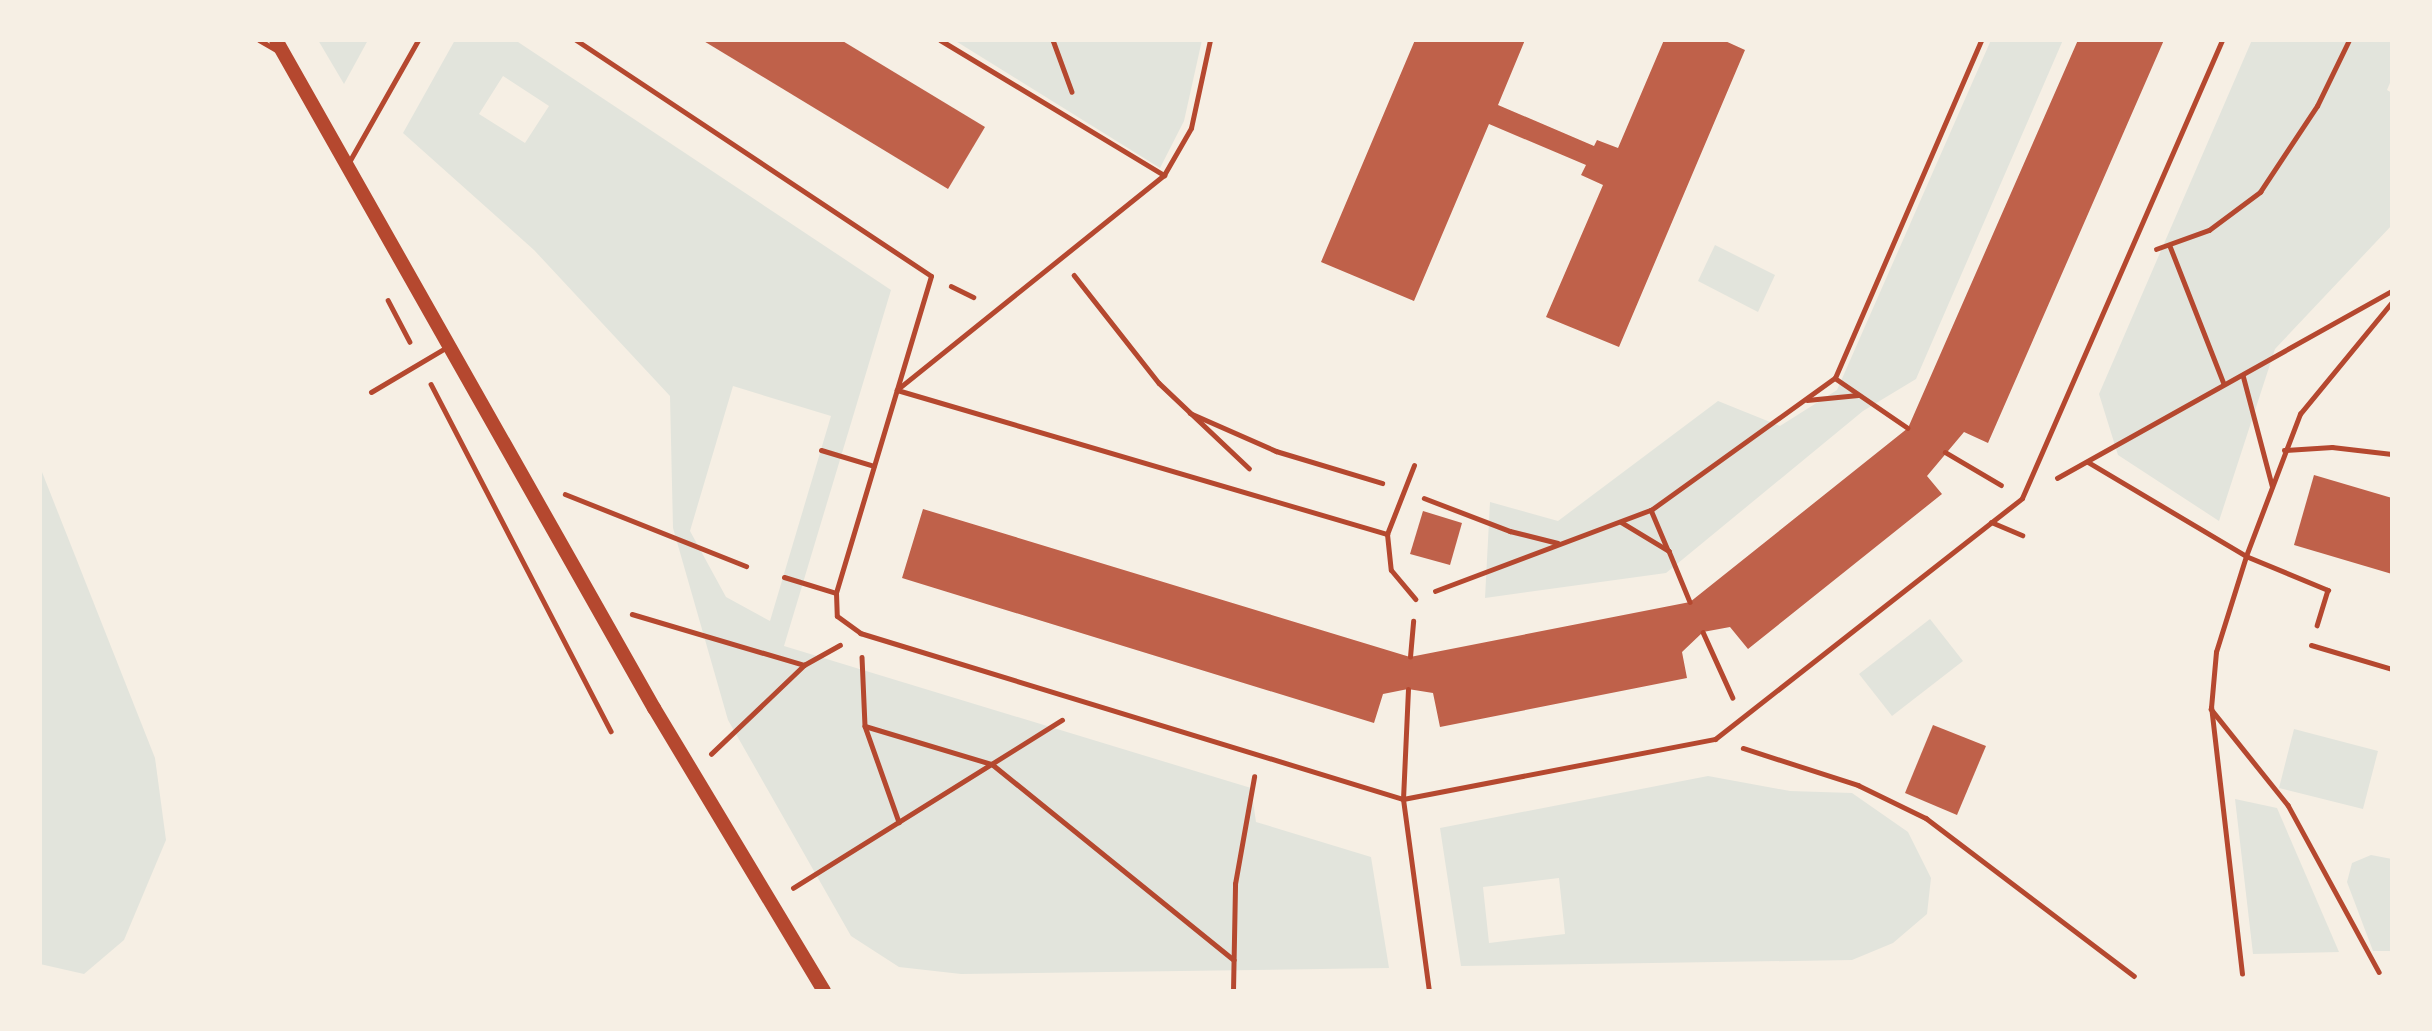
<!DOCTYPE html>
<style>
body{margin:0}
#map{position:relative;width:2432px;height:1031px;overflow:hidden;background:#f6efe4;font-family:"Golos Text",sans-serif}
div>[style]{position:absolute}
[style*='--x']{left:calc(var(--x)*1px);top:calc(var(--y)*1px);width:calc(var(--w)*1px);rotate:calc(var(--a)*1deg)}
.green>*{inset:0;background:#e2e4dc}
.building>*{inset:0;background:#bf614a}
.path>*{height:4.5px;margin:-2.25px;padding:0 2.25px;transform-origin:2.25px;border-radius:2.25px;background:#b5482f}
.service>*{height:5px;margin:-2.5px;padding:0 2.5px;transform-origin:2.5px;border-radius:2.5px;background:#b5482f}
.secondary>*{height:14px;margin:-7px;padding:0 7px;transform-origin:7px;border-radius:7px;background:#b5482f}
span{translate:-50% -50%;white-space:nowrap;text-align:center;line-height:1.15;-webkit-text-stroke:7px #f6efe4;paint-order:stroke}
.frame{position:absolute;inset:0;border:42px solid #f6efe4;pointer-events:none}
</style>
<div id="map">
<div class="green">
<div style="clip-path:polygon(318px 40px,368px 40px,344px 84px)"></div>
<div style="clip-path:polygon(evenodd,455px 40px,515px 40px,891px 290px,784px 646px,1251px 788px,1256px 822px,1371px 857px,1389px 968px,961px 974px,899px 967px,851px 936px,728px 720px,673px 528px,670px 396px,534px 250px,403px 133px,455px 40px,503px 76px,549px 106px,525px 143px,479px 114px,503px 76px,455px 40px,733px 386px,831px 416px,770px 621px,726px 597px,690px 531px,733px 386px)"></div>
<div style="clip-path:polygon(954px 40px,1202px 40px,1184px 121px,1160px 168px)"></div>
<div style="clip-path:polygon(1991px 40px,2063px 40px,1916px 379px,1863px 411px,1666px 573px,1485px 598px,1490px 502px,1558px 521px,1718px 401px,1780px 426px,1837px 390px)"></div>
<div style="clip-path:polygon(2252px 40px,2392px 40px,2392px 78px,2387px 90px,2392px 93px,2392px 225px,2275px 349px,2219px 521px,2118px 455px,2099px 394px)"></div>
<div style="clip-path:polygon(1715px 245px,1775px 275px,1758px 312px,1698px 281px)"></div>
<div style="clip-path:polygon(40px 467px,155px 758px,166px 840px,124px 940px,84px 974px,40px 964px)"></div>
<div style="clip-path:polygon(1930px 619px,1963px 661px,1892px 716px,1859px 674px)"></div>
<div style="clip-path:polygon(2294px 729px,2378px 751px,2363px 809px,2279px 788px)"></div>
<div style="clip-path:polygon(evenodd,1708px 776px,1790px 791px,1852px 793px,1908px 832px,1931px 878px,1927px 914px,1893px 943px,1852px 960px,1461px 966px,1440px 828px,1708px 776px,1559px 878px,1565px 934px,1489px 943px,1483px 887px,1559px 878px)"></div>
<div style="clip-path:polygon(2235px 799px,2277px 808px,2339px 952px,2253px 954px)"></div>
<div style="clip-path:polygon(2371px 855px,2392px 859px,2392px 951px,2373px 951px,2347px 882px,2352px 863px)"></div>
</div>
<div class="building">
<div style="clip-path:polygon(702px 40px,841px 40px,985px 127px,948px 189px)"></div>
<div style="clip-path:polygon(1415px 40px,1525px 40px,1498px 105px,1594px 146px,1597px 140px,1618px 148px,1664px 40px,1723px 40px,1745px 50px,1619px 347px,1546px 317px,1603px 185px,1581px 175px,1586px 165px,1489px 124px,1414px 301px,1321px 262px)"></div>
<div style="clip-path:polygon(2078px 40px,2164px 40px,1988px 443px,1964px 432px,1927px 476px,1942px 494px,1748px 649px,1730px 627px,1703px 632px,1682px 652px,1687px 678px,1440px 727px,1433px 693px,1408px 689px,1383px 694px,1374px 723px,902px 578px,923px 509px,1410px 657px,1690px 602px,1908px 428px)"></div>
<div style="clip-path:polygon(2314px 475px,2392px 498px,2392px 574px,2294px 545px)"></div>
<div style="clip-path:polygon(1423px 511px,1462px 523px,1450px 565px,1410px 554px)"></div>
<div style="clip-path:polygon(1933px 725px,1986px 746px,1957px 815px,1905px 793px)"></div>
</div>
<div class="path">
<div style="--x:1053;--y:40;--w:55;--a:69.9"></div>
<div style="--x:2170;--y:246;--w:148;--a:68.6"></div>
<div style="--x:2156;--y:249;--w:56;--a:-19.7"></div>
<div style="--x:2209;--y:230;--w:64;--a:-36.7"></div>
<div style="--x:2260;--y:192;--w:103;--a:-56.5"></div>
<div style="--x:2317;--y:106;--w:73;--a:-64.1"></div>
<div style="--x:1074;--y:275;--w:137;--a:51.8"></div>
<div style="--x:1159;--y:383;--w:124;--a:43.4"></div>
<div style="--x:951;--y:286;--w:25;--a:26"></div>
<div style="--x:388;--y:300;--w:47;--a:62.4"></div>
<div style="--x:2243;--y:375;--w:114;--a:75.2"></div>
<div style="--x:1835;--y:378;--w:88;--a:34.4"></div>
<div style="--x:431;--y:384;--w:391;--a:62.6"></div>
<div style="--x:1807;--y:400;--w:51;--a:-5.6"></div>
<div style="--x:1190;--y:413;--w:94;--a:23.8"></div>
<div style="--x:1276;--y:451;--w:111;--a:16.8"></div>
<div style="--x:2284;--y:450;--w:48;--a:-3.6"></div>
<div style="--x:2332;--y:447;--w:60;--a:6.7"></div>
<div style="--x:1945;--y:452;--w:65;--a:30.5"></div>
<div style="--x:2088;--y:462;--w:184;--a:30.7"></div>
<div style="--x:2246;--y:556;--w:89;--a:22.5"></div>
<div style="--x:2328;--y:590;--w:37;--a:107"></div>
<div style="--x:2057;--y:478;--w:384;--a:-29.2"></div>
<div style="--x:565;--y:494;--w:195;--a:21.7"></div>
<div style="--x:1424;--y:498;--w:92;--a:21"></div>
<div style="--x:1510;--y:531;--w:49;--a:14"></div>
<div style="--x:1651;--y:510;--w:43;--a:67"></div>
<div style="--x:1621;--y:522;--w:56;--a:31.1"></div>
<div style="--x:1669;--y:551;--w:55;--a:67.6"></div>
<div style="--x:1435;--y:591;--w:231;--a:-20.6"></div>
<div style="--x:1651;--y:510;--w:226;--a:-35.7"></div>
<div style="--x:1835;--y:378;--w:368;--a:-66.6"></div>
<div style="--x:632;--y:614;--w:179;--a:16.5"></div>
<div style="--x:1703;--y:632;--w:72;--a:65.6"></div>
<div style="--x:862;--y:657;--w:69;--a:87.5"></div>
<div style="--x:865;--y:726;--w:102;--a:70.5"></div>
<div style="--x:1410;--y:657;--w:36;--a:-85"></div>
<div style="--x:2211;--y:709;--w:123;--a:51.3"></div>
<div style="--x:2288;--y:805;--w:190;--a:61.4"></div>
<div style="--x:865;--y:726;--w:133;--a:16.7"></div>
<div style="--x:992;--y:764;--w:311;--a:39"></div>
<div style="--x:1743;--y:748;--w:121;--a:17.8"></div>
<div style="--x:1858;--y:785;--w:76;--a:25.9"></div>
<div style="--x:1926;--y:818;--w:261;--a:37.2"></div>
<div style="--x:711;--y:754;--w:129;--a:-43.7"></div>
<div style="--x:804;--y:665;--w:41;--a:-29.1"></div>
<div style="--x:793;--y:888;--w:317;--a:-32"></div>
<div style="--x:2242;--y:974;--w:268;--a:-96.6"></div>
<div style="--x:2211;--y:708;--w:56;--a:-84.9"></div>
<div style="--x:2216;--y:652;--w:101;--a:-72.6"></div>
<div style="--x:2246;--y:556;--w:152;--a:-69.2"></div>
<div style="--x:2300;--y:414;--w:145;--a:-50.6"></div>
<div style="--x:1233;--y:991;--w:107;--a:-88.9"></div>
<div style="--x:1235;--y:884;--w:109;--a:-79.9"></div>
</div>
<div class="service">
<div style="--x:259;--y:40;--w:22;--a:30"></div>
<div style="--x:576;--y:40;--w:426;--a:33.6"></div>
<div style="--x:931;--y:276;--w:331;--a:106.7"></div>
<div style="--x:836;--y:593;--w:23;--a:88"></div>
<div style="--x:837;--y:616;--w:29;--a:36"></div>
<div style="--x:860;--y:633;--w:568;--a:17"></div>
<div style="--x:1403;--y:799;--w:318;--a:-10.9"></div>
<div style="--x:1715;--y:739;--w:390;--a:-38.1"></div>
<div style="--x:2022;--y:498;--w:500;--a:-66.4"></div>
<div style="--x:940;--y:40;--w:262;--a:31.1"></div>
<div style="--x:1210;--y:40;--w:90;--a:102.2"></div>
<div style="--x:1191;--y:128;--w:54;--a:119.9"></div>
<div style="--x:1164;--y:175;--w:343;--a:141.2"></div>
<div style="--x:897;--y:390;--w:511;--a:16.38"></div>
<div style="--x:1387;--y:534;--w:36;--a:84"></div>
<div style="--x:1391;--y:570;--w:38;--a:50"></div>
<div style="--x:349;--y:162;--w:140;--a:-60.5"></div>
<div style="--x:371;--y:392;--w:88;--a:-30.6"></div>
<div style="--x:821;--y:450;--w:55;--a:16.8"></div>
<div style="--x:1991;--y:522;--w:34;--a:23"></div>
<div style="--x:1387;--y:534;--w:74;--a:-68.6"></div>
<div style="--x:784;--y:577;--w:54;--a:17.1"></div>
<div style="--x:2311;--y:645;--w:84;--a:16.5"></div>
<div style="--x:1408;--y:689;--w:110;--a:92.6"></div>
<div style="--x:1403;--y:799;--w:194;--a:82.3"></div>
</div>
<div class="secondary">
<div style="--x:276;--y:40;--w:768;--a:60.5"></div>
<div style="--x:654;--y:708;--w:330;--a:59"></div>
</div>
<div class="frame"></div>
</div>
